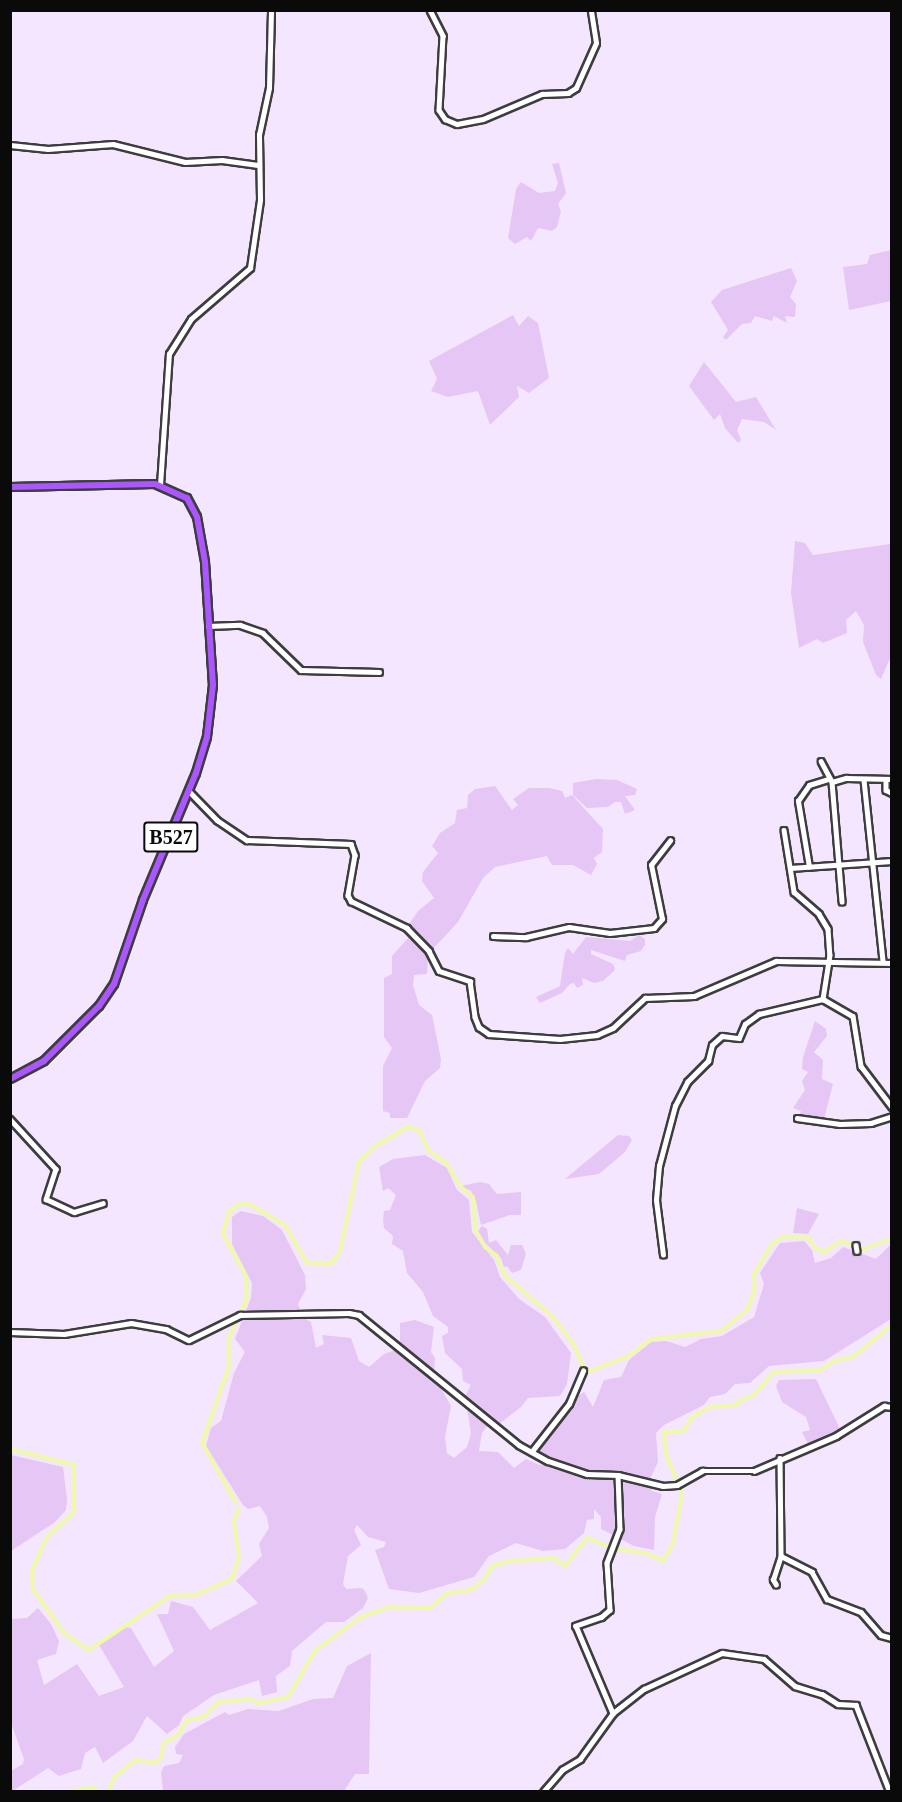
<!DOCTYPE html>
<style>
body{margin:0}
#map{position:relative;width:902px;height:1802px;overflow:hidden;background:#f4e6ff;font-family:"Times New Roman",serif}
div>[style]{position:absolute}
[style*='--x']{left:calc(var(--x)*1px);top:calc(var(--y)*1px);width:calc(var(--w)*1px);rotate:calc(var(--a)*1deg)}
.farmland>*{inset:0;background:#e6c6f5}
.canal>*{height:4px;margin:-2px;padding:0 2px;transform-origin:2px;border-radius:2px;background:#eef9a9}
.roads{filter:drop-shadow(2px 0 #3d3d3d) drop-shadow(-2px 0 #3d3d3d) drop-shadow(0 2px #3d3d3d) drop-shadow(0 -2px #3d3d3d)}
.minor>*{height:4.5px;margin:-2.25px;padding:0 2.25px;transform-origin:2.25px;border-radius:2.25px;background:#fff}
.major>*{height:6px;margin:-3px;padding:0 3px;transform-origin:3px;border-radius:3px;background:#ac56ff}
span{translate:-50% -50%;white-space:nowrap;text-align:center;line-height:1.15;-webkit-text-stroke:6px #fff;paint-order:stroke}
.shield-label span{padding:2px 4px;background:#fff;border:2px solid;border-radius:4px;-webkit-text-stroke-width:0}
.shield-label{font-size:20px;color:#0a0a0a;font-weight:700}
.frame{position:absolute;inset:0;border:12px solid #0a0a0a;pointer-events:none}
</style>
<div id="map">
<div class="farmland">
<div style="clip-path:polygon(559px 163px,566px 193px,558px 204px,561px 211px,557px 227px,552px 231px,538px 228px,531px 241px,527px 237px,515px 244px,508px 238px,516px 189px,521px 182px,539px 193px,555px 191px,558px 183px,552px 164px)"></div>
<div style="clip-path:polygon(891px 250px,891px 301px,849px 310px,843px 267px,867px 264px,870px 255px)"></div>
<div style="clip-path:polygon(791px 268px,797px 281px,790px 297px,796px 304px,795px 317px,785px 316px,787px 323px,774px 316px,772px 321px,755px 316px,751px 323px,742px 324px,726px 340px,723px 337px,728px 330px,711px 302px,722px 290px)"></div>
<div style="clip-path:polygon(513px 315px,519px 326px,528px 316px,538px 323px,549px 378px,529px 393px,517px 386px,519px 397px,490px 425px,478px 391px,448px 397px,431px 391px,437px 379px,429px 361px)"></div>
<div style="clip-path:polygon(704px 362px,736px 402px,756px 397px,776px 430px,764px 422px,742px 419px,737px 430px,741px 440px,738px 443px,725px 428px,720px 414px,714px 420px,689px 386px)"></div>
<div style="clip-path:polygon(795px 541px,805px 543px,813px 555px,890px 544px,891px 656px,881px 679px,876px 675px,863px 642px,864px 625px,856px 611px,846px 620px,847px 633px,823px 643px,817px 639px,799px 648px,791px 593px)"></div>
<div style="clip-path:polygon(596px 779px,617px 780px,637px 789px,635px 795px,625px 796px,635px 810px,625px 814px,621px 802px,615px 802px,608px 807px,587px 808px,573px 795px,573px 783px)"></div>
<div style="clip-path:polygon(495px 786px,512px 810px,518px 805px,513px 799px,529px 788px,549px 788px,562px 791px,565px 798px,572px 795px,603px 829px,602px 852px,594px 858px,597px 864px,591px 875px,573px 865px,552px 865px,547px 856px,495px 867px,483px 878px,458px 922px,432px 950px,408px 926px,418px 911px,434px 898px,422px 881px,423px 872px,438px 853px,432px 846px,440px 833px,455px 823px,457px 810px,467px 808px,468px 795px,475px 789px)"></div>
<div style="clip-path:polygon(639px 935px,645px 939px,645px 945px,641px 951px,627px 955px,625px 961px,591px 950px,591px 954px,613px 964px,615px 970px,603px 981px,594px 983px,582px 978px,583px 985px,577px 988px,574px 983px,570px 984px,562px 993px,540px 1003px,536px 997px,560px 986px,565px 953px,568px 948px,573px 954px,586px 937px,630px 941px)"></div>
<div style="clip-path:polygon(410px 936px,428px 956px,427px 974px,414px 975px,413px 985px,419px 1005px,432px 1015px,441px 1059px,440px 1068px,425px 1081px,407px 1118px,390px 1118px,390px 1113px,383px 1111px,383px 1066px,392px 1048px,384px 1037px,384px 978px,392px 974px,392px 956px)"></div>
<div style="clip-path:polygon(815px 1021px,826px 1029px,827px 1036px,814px 1052px,823px 1060px,822px 1079px,833px 1084px,824px 1119px,799px 1116px,801px 1111px,793px 1108px,805px 1090px,802px 1081px,808px 1072px,802px 1069px,803px 1057px)"></div>
<div style="clip-path:polygon(618px 1135px,629px 1136px,632px 1140px,625px 1152px,599px 1174px,565px 1179px)"></div>
<div style="clip-path:polygon(425px 1155px,447px 1168px,457px 1190px,469px 1200px,472px 1232px,494px 1260px,500px 1277px,519px 1299px,545px 1317px,571px 1353px,567px 1384px,560px 1396px,528px 1398px,521px 1407px,499px 1424px,489px 1424px,482px 1433px,479px 1451px,498px 1452px,514px 1468px,526px 1459px,539px 1465px,544px 1464px,536px 1451px,572px 1410px,578px 1396px,584px 1392px,593px 1407px,604px 1380px,621px 1377px,629px 1360px,651px 1342px,666px 1341px,685px 1347px,701px 1339px,722px 1336px,754px 1317px,764px 1284px,760px 1273px,780px 1243px,804px 1241px,812px 1250px,815px 1263px,831px 1258px,843px 1247px,876px 1259px,891px 1244px,891px 1319px,824px 1361px,769px 1366px,750px 1383px,735px 1384px,725px 1394px,710px 1397px,704px 1405px,664px 1425px,656px 1433px,658px 1462px,649px 1481px,652px 1491px,662px 1494px,655px 1517px,654px 1550px,634px 1546px,601px 1529px,601px 1517px,594px 1509px,594px 1519px,587px 1520px,584px 1533px,565px 1549px,543px 1551px,516px 1543px,489px 1556px,474px 1577px,419px 1593px,389px 1589px,375px 1550px,384px 1547px,386px 1542px,368px 1537px,357px 1525px,354px 1530px,361px 1545px,348px 1556px,343px 1584px,346px 1589px,362px 1588px,365px 1591px,368px 1598px,363px 1608px,344px 1622px,326px 1622px,292px 1651px,290px 1666px,276px 1676px,277px 1692px,262px 1696px,259px 1680px,214px 1695px,183px 1716px,179px 1725px,167px 1734px,147px 1716px,133px 1741px,103px 1763px,95px 1747px,85px 1753px,81px 1769px,59px 1776px,48px 1768px,11px 1792px,11px 1771px,23px 1764px,24px 1759px,11px 1723px,11px 1619px,27px 1618px,38px 1608px,51px 1624px,59px 1641px,56px 1654px,37px 1660px,44px 1685px,77px 1664px,99px 1696px,124px 1687px,99px 1645px,124px 1627px,131px 1628px,154px 1667px,174px 1651px,157px 1614px,168px 1614px,171px 1601px,193px 1607px,210px 1630px,258px 1603px,236px 1581px,262px 1556px,259px 1544px,269px 1528px,267px 1517px,260px 1506px,248px 1509px,243px 1505px,206px 1446px,211px 1428px,221px 1421px,234px 1373px,245px 1352px,235px 1339px,251px 1298px,252px 1283px,232px 1244px,232px 1217px,241px 1211px,263px 1216px,282px 1230px,305px 1275px,306px 1289px,298px 1304px,302px 1317px,311px 1322px,316px 1348px,324px 1344px,322px 1335px,351px 1338px,359px 1361px,369px 1367px,384px 1354px,400px 1348px,400px 1323px,415px 1320px,434px 1327px,431px 1352px,435px 1358px,434px 1376px,451px 1406px,445px 1437px,447px 1453px,454px 1458px,467px 1447px,471px 1433px,465px 1396px,471px 1385px,463px 1381px,462px 1369px,445px 1353px,442px 1336px,448px 1333px,448px 1327px,433px 1316px,423px 1292px,407px 1273px,403px 1251px,392px 1244px,393px 1236px,384px 1228px,383px 1221px,384px 1211px,390px 1210px,396px 1195px,388px 1188px,383px 1191px,379px 1167px,393px 1159px)"></div>
<div style="clip-path:polygon(480px 1182px,489px 1184px,497px 1194px,521px 1192px,521px 1215px,510px 1215px,481px 1225px,476px 1201px,471px 1191px,461px 1186px)"></div>
<div style="clip-path:polygon(797px 1208px,819px 1214px,808px 1234px,793px 1233px)"></div>
<div style="clip-path:polygon(482px 1226px,487px 1229px,489px 1243px,496px 1240px,508px 1255px,511px 1245px,522px 1245px,526px 1254px,521px 1270px,512px 1273px,507px 1266px,504px 1267px,501px 1258px,484px 1242px,478px 1231px)"></div>
<div style="clip-path:polygon(816px 1379px,841px 1431px,808px 1444px,802px 1432px,810px 1430px,806px 1417px,782px 1402px,776px 1386px,779px 1380px)"></div>
<div style="clip-path:polygon(11px 1455px,63px 1467px,67px 1500px,66px 1510px,55px 1522px,11px 1551px)"></div>
<div style="clip-path:polygon(371px 1653px,369px 1774px,355px 1774px,344px 1791px,163px 1791px,161px 1772px,164px 1766px,179px 1763px,183px 1755px,176px 1754px,175px 1747px,184px 1734px,225px 1712px,229px 1715px,248px 1709px,279px 1711px,313px 1699px,333px 1698px,347px 1666px)"></div>
</div>
<div class="canal">
<div style="--x:10;--y:1449;--w:62;--a:14"></div>
<div style="--x:74;--y:1464;--w:48;--a:90"></div>
<div style="--x:74;--y:1512;--w:37;--a:137"></div>
<div style="--x:47;--y:1537;--w:36;--a:114"></div>
<div style="--x:32;--y:1570;--w:19;--a:87"></div>
<div style="--x:33;--y:1589;--w:55;--a:54.6"></div>
<div style="--x:65;--y:1634;--w:29;--a:34"></div>
<div style="--x:89;--y:1650;--w:97;--a:-33.7"></div>
<div style="--x:170;--y:1596;--w:26;--a:-2"></div>
<div style="--x:196;--y:1595;--w:39;--a:-24"></div>
<div style="--x:232;--y:1579;--w:23;--a:-72"></div>
<div style="--x:239;--y:1557;--w:36;--a:-98"></div>
<div style="--x:234;--y:1521;--w:14;--a:-69"></div>
<div style="--x:236;--y:1502;--w:68;--a:-120"></div>
<div style="--x:202;--y:1443;--w:81;--a:-70.4"></div>
<div style="--x:229;--y:1367;--w:29;--a:-90"></div>
<div style="--x:229;--y:1338;--w:44;--a:-65.8"></div>
<div style="--x:247;--y:1298;--w:22;--a:-93"></div>
<div style="--x:246;--y:1276;--w:48;--a:-118.7"></div>
<div style="--x:223;--y:1234;--w:24;--a:-75"></div>
<div style="--x:229;--y:1211;--w:12;--a:-35"></div>
<div style="--x:239;--y:1204;--w:10;--a:0"></div>
<div style="--x:249;--y:1204;--w:42;--a:30.3"></div>
<div style="--x:285;--y:1225;--w:44;--a:59.9"></div>
<div style="--x:307;--y:1263;--w:24;--a:2"></div>
<div style="--x:331;--y:1264;--w:15;--a:-53"></div>
<div style="--x:340;--y:1252;--w:92;--a:-78.1"></div>
<div style="--x:359;--y:1162;--w:21;--a:-45"></div>
<div style="--x:374;--y:1147;--w:39;--a:-31"></div>
<div style="--x:407;--y:1127;--w:12;--a:14"></div>
<div style="--x:419;--y:1130;--w:23;--a:65"></div>
<div style="--x:429;--y:1151;--w:21;--a:35"></div>
<div style="--x:446;--y:1163;--w:28;--a:58"></div>
<div style="--x:461;--y:1187;--w:16;--a:40"></div>
<div style="--x:473;--y:1197;--w:32;--a:86"></div>
<div style="--x:475;--y:1229;--w:21;--a:61"></div>
<div style="--x:485;--y:1247;--w:15;--a:37"></div>
<div style="--x:497;--y:1256;--w:20;--a:70"></div>
<div style="--x:504;--y:1275;--w:65;--a:40.6"></div>
<div style="--x:553;--y:1317;--w:35;--a:53"></div>
<div style="--x:574;--y:1345;--w:23;--a:67"></div>
<div style="--x:583;--y:1366;--w:9;--a:36"></div>
<div style="--x:590;--y:1371;--w:40;--a:-21"></div>
<div style="--x:627;--y:1357;--w:31;--a:-36"></div>
<div style="--x:652;--y:1339;--w:69;--a:-6.6"></div>
<div style="--x:721;--y:1331;--w:35;--a:-39"></div>
<div style="--x:748;--y:1309;--w:21;--a:-71"></div>
<div style="--x:755;--y:1289;--w:15;--a:-94"></div>
<div style="--x:754;--y:1274;--w:35;--a:-59"></div>
<div style="--x:772;--y:1244;--w:12;--a:-35"></div>
<div style="--x:782;--y:1237;--w:26;--a:0"></div>
<div style="--x:808;--y:1237;--w:13;--a:58"></div>
<div style="--x:815;--y:1248;--w:10;--a:24"></div>
<div style="--x:824;--y:1252;--w:20;--a:-33"></div>
<div style="--x:841;--y:1241;--w:24;--a:19"></div>
<div style="--x:864;--y:1249;--w:30;--a:-21"></div>
<div style="--x:68;--y:1792;--w:25;--a:-11"></div>
<div style="--x:93;--y:1787;--w:7;--a:45"></div>
<div style="--x:108;--y:1792;--w:17;--a:-65"></div>
<div style="--x:115;--y:1777;--w:26;--a:-40"></div>
<div style="--x:135;--y:1760;--w:21;--a:8"></div>
<div style="--x:156;--y:1763;--w:9;--a:-49"></div>
<div style="--x:162;--y:1756;--w:12;--a:-85"></div>
<div style="--x:163;--y:1744;--w:17;--a:-31"></div>
<div style="--x:178;--y:1735;--w:16;--a:-60"></div>
<div style="--x:186;--y:1721;--w:20;--a:-15"></div>
<div style="--x:205;--y:1716;--w:19;--a:-47"></div>
<div style="--x:218;--y:1702;--w:32;--a:-5"></div>
<div style="--x:250;--y:1699;--w:10;--a:24"></div>
<div style="--x:259;--y:1703;--w:30;--a:-12"></div>
<div style="--x:288;--y:1697;--w:53;--a:-59.6"></div>
<div style="--x:315;--y:1651;--w:55;--a:-36.9"></div>
<div style="--x:359;--y:1618;--w:32;--a:-20"></div>
<div style="--x:389;--y:1607;--w:41;--a:1.4"></div>
<div style="--x:430;--y:1608;--w:23;--a:-41"></div>
<div style="--x:447;--y:1593;--w:24;--a:-7"></div>
<div style="--x:471;--y:1590;--w:16;--a:-38"></div>
<div style="--x:484;--y:1580;--w:16;--a:-60"></div>
<div style="--x:492;--y:1566;--w:19;--a:-16"></div>
<div style="--x:510;--y:1561;--w:44;--a:-3.9"></div>
<div style="--x:554;--y:1558;--w:14;--a:36"></div>
<div style="--x:565;--y:1566;--w:36;--a:-52"></div>
<div style="--x:587;--y:1538;--w:31;--a:21"></div>
<div style="--x:616;--y:1549;--w:29;--a:8"></div>
<div style="--x:645;--y:1553;--w:20;--a:24"></div>
<div style="--x:663;--y:1561;--w:20;--a:-60"></div>
<div style="--x:673;--y:1544;--w:52;--a:-80"></div>
<div style="--x:682;--y:1493;--w:42;--a:-112.3"></div>
<div style="--x:666;--y:1454;--w:22;--a:-95"></div>
<div style="--x:664;--y:1432;--w:20;--a:-3"></div>
<div style="--x:684;--y:1431;--w:16;--a:-60"></div>
<div style="--x:692;--y:1417;--w:20;--a:-30"></div>
<div style="--x:709;--y:1407;--w:28;--a:-4"></div>
<div style="--x:737;--y:1405;--w:6;--a:-59"></div>
<div style="--x:740;--y:1400;--w:14;--a:-17"></div>
<div style="--x:753;--y:1396;--w:32;--a:-49"></div>
<div style="--x:774;--y:1372;--w:46;--a:-2.5"></div>
<div style="--x:820;--y:1370;--w:17;--a:-33"></div>
<div style="--x:834;--y:1361;--w:19;--a:-12"></div>
<div style="--x:853;--y:1357;--w:50;--a:-39.4"></div>
</div>
<div class="roads">
<div class="minor">
<div style="--x:430;--y:10;--w:29;--a:63"></div>
<div style="--x:443;--y:36;--w:74;--a:93.1"></div>
<div style="--x:439;--y:110;--w:11;--a:56"></div>
<div style="--x:445;--y:119;--w:13;--a:23"></div>
<div style="--x:457;--y:124;--w:26;--a:-11"></div>
<div style="--x:483;--y:119;--w:64;--a:-23"></div>
<div style="--x:542;--y:94;--w:26;--a:-2"></div>
<div style="--x:568;--y:93;--w:9;--a:-32"></div>
<div style="--x:576;--y:88;--w:49;--a:-66"></div>
<div style="--x:596;--y:43;--w:33;--a:-99"></div>
<div style="--x:10;--y:145;--w:38;--a:6"></div>
<div style="--x:48;--y:149;--w:65;--a:-4.4"></div>
<div style="--x:113;--y:144;--w:74;--a:14"></div>
<div style="--x:185;--y:162;--w:37;--a:-3"></div>
<div style="--x:222;--y:160;--w:36;--a:8"></div>
<div style="--x:160;--y:485;--w:131;--a:-86.1"></div>
<div style="--x:169;--y:354;--w:41;--a:-57.8"></div>
<div style="--x:191;--y:319;--w:78;--a:-40.8"></div>
<div style="--x:250;--y:268;--w:69;--a:-81.6"></div>
<div style="--x:260;--y:200;--w:65;--a:-90.9"></div>
<div style="--x:259;--y:135;--w:48;--a:-78"></div>
<div style="--x:269;--y:88;--w:78;--a:-88.5"></div>
<div style="--x:208;--y:626;--w:32;--a:-2"></div>
<div style="--x:240;--y:625;--w:24;--a:19"></div>
<div style="--x:263;--y:633;--w:53;--a:44.2"></div>
<div style="--x:301;--y:670;--w:78;--a:1.5"></div>
<div style="--x:821;--y:761;--w:24;--a:62"></div>
<div style="--x:832;--y:782;--w:120;--a:85.2"></div>
<div style="--x:864;--y:780;--w:183;--a:84"></div>
<div style="--x:886;--y:780;--w:10;--a:90"></div>
<div style="--x:886;--y:790;--w:7;--a:27"></div>
<div style="--x:832;--y:782;--w:15;--a:-16"></div>
<div style="--x:846;--y:778;--w:46;--a:1.2"></div>
<div style="--x:190;--y:792;--w:39;--a:46"></div>
<div style="--x:217;--y:820;--w:36;--a:34"></div>
<div style="--x:247;--y:840;--w:104;--a:2.2"></div>
<div style="--x:351;--y:844;--w:12;--a:70"></div>
<div style="--x:355;--y:855;--w:41;--a:99.9"></div>
<div style="--x:348;--y:895;--w:7;--a:63"></div>
<div style="--x:351;--y:901;--w:62;--a:25.7"></div>
<div style="--x:407;--y:928;--w:32;--a:46"></div>
<div style="--x:429;--y:951;--w:22;--a:63"></div>
<div style="--x:439;--y:971;--w:33;--a:18"></div>
<div style="--x:470;--y:981;--w:36;--a:82"></div>
<div style="--x:475;--y:1017;--w:11;--a:68"></div>
<div style="--x:479;--y:1027;--w:12;--a:35"></div>
<div style="--x:489;--y:1034;--w:71;--a:4"></div>
<div style="--x:560;--y:1039;--w:37;--a:-6"></div>
<div style="--x:597;--y:1035;--w:17;--a:-24"></div>
<div style="--x:613;--y:1028;--w:44;--a:-43.2"></div>
<div style="--x:645;--y:998;--w:49;--a:-2.3"></div>
<div style="--x:694;--y:996;--w:89;--a:-23.1"></div>
<div style="--x:776;--y:961;--w:116;--a:1"></div>
<div style="--x:784;--y:830;--w:63;--a:80.8"></div>
<div style="--x:794;--y:892;--w:33;--a:41"></div>
<div style="--x:819;--y:914;--w:17;--a:59"></div>
<div style="--x:828;--y:929;--w:26;--a:86"></div>
<div style="--x:830;--y:955;--w:45;--a:99"></div>
<div style="--x:823;--y:999;--w:34;--a:30"></div>
<div style="--x:853;--y:1016;--w:51;--a:80.9"></div>
<div style="--x:861;--y:1066;--w:51;--a:52.9"></div>
<div style="--x:809;--y:867;--w:67;--a:-99.5"></div>
<div style="--x:798;--y:801;--w:19;--a:-55"></div>
<div style="--x:809;--y:785;--w:21;--a:-17"></div>
<div style="--x:790;--y:868;--w:102;--a:-3.9"></div>
<div style="--x:493;--y:936;--w:33;--a:2"></div>
<div style="--x:526;--y:937;--w:44;--a:-13.1"></div>
<div style="--x:569;--y:927;--w:41;--a:8.3"></div>
<div style="--x:610;--y:933;--w:44;--a:-6.5"></div>
<div style="--x:654;--y:928;--w:12;--a:-48"></div>
<div style="--x:662;--y:919;--w:55;--a:-101.5"></div>
<div style="--x:651;--y:865;--w:31;--a:-52"></div>
<div style="--x:797;--y:1118;--w:43;--a:7.9"></div>
<div style="--x:840;--y:1124;--w:31;--a:-2"></div>
<div style="--x:871;--y:1123;--w:22;--a:-18"></div>
<div style="--x:10;--y:1119;--w:68;--a:47.4"></div>
<div style="--x:56;--y:1169;--w:32;--a:108"></div>
<div style="--x:46;--y:1199;--w:31;--a:25"></div>
<div style="--x:74;--y:1212;--w:30;--a:-17"></div>
<div style="--x:856;--y:1245;--w:6;--a:81"></div>
<div style="--x:663;--y:1255;--w:55;--a:-97.3"></div>
<div style="--x:656;--y:1200;--w:34;--a:-85"></div>
<div style="--x:659;--y:1166;--w:62;--a:-75.1"></div>
<div style="--x:675;--y:1106;--w:27;--a:-63"></div>
<div style="--x:687;--y:1082;--w:30;--a:-45"></div>
<div style="--x:708;--y:1061;--w:16;--a:-76"></div>
<div style="--x:712;--y:1045;--w:13;--a:-42"></div>
<div style="--x:722;--y:1036;--w:17;--a:7"></div>
<div style="--x:739;--y:1038;--w:15;--a:-67"></div>
<div style="--x:745;--y:1024;--w:17;--a:-36"></div>
<div style="--x:759;--y:1014;--w:66;--a:-13.2"></div>
<div style="--x:10;--y:1332;--w:54;--a:2.1"></div>
<div style="--x:64;--y:1334;--w:68;--a:-9.3"></div>
<div style="--x:131;--y:1323;--w:36;--a:10"></div>
<div style="--x:166;--y:1329;--w:25;--a:26"></div>
<div style="--x:189;--y:1340;--w:57;--a:-26.1"></div>
<div style="--x:240;--y:1315;--w:109;--a:-1.1"></div>
<div style="--x:349;--y:1313;--w:10;--a:11"></div>
<div style="--x:359;--y:1315;--w:206;--a:39.1"></div>
<div style="--x:519;--y:1445;--w:33;--a:29"></div>
<div style="--x:548;--y:1461;--w:41;--a:18.4"></div>
<div style="--x:587;--y:1474;--w:31;--a:2"></div>
<div style="--x:618;--y:1475;--w:46;--a:13.7"></div>
<div style="--x:663;--y:1486;--w:14;--a:-4"></div>
<div style="--x:677;--y:1485;--w:29;--a:-29"></div>
<div style="--x:702;--y:1471;--w:52;--a:0"></div>
<div style="--x:754;--y:1471;--w:89;--a:-23.1"></div>
<div style="--x:836;--y:1436;--w:57;--a:-32"></div>
<div style="--x:884;--y:1406;--w:8;--a:7"></div>
<div style="--x:533;--y:1450;--w:58;--a:-52"></div>
<div style="--x:569;--y:1404;--w:36;--a:-67"></div>
<div style="--x:780;--y:1458;--w:98;--a:89.4"></div>
<div style="--x:781;--y:1556;--w:35;--a:27"></div>
<div style="--x:812;--y:1572;--w:31;--a:61"></div>
<div style="--x:827;--y:1599;--w:36;--a:21"></div>
<div style="--x:861;--y:1612;--w:30;--a:49"></div>
<div style="--x:881;--y:1635;--w:11;--a:15"></div>
<div style="--x:618;--y:1475;--w:54;--a:87.9"></div>
<div style="--x:620;--y:1529;--w:36;--a:111"></div>
<div style="--x:607;--y:1563;--w:47;--a:86.3"></div>
<div style="--x:610;--y:1610;--w:11;--a:139"></div>
<div style="--x:602;--y:1617;--w:28;--a:161"></div>
<div style="--x:576;--y:1626;--w:95;--a:67"></div>
<div style="--x:613;--y:1713;--w:39;--a:-38"></div>
<div style="--x:644;--y:1689;--w:86;--a:-24.8"></div>
<div style="--x:722;--y:1653;--w:42;--a:8.1"></div>
<div style="--x:764;--y:1659;--w:41;--a:41.1"></div>
<div style="--x:795;--y:1686;--w:28;--a:17"></div>
<div style="--x:822;--y:1694;--w:19;--a:32"></div>
<div style="--x:838;--y:1704;--w:18;--a:3"></div>
<div style="--x:856;--y:1705;--w:93;--a:68.7"></div>
<div style="--x:776;--y:1585;--w:6;--a:-121"></div>
<div style="--x:773;--y:1580;--w:25;--a:-72"></div>
<div style="--x:543;--y:1792;--w:29;--a:-49"></div>
<div style="--x:562;--y:1770;--w:21;--a:-31"></div>
<div style="--x:580;--y:1759;--w:57;--a:-54.3"></div>
</div>
<div class="major">
<div style="--x:10;--y:487;--w:145;--a:-1.2"></div>
<div style="--x:155;--y:484;--w:35;--a:24"></div>
<div style="--x:187;--y:498;--w:21;--a:62"></div>
<div style="--x:197;--y:517;--w:46;--a:79.9"></div>
<div style="--x:205;--y:562;--w:123;--a:86.3"></div>
<div style="--x:213;--y:685;--w:52;--a:96.6"></div>
<div style="--x:207;--y:737;--w:38;--a:107"></div>
<div style="--x:196;--y:773;--w:138;--a:112.7"></div>
<div style="--x:143;--y:900;--w:89;--a:109"></div>
<div style="--x:114;--y:984;--w:27;--a:124"></div>
<div style="--x:99;--y:1006;--w:78;--a:135"></div>
<div style="--x:44;--y:1061;--w:38;--a:152"></div>
</div>
</div>
<div class="shield-label">
<span style="left:171px;top:837px">B527</span>
</div>
<div class="frame"></div>
</div>
